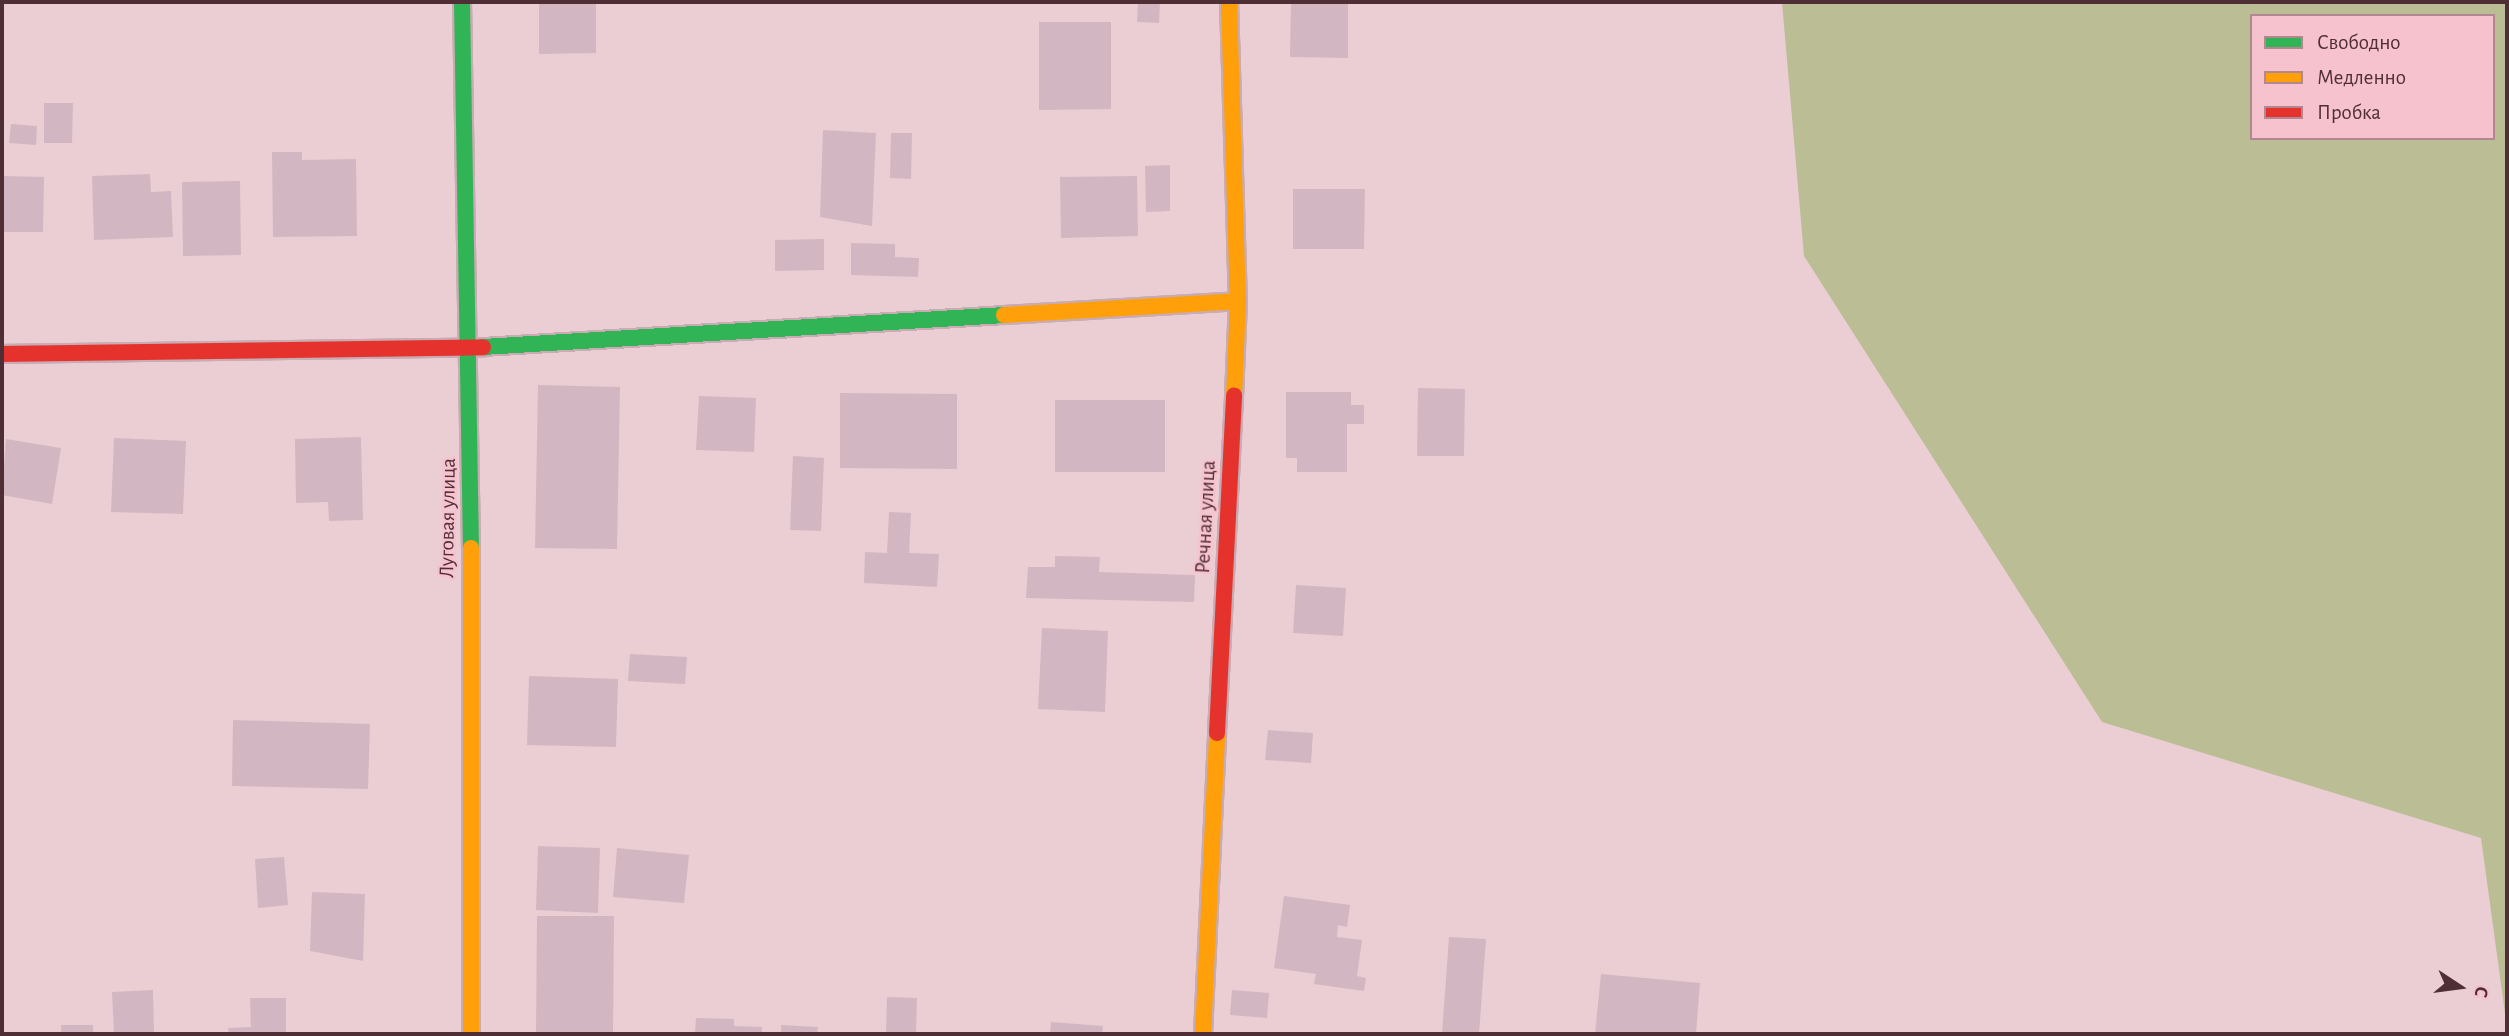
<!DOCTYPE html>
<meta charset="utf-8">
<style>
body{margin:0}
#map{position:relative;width:2509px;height:1036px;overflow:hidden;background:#eaced4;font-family:"Alegreya Sans",sans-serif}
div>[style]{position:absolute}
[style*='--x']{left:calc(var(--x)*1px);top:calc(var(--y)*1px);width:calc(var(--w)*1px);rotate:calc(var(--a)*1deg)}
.green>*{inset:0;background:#bbbd94}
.building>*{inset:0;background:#d2b7c2}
.roads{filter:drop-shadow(2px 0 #c9acb3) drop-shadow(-2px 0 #c9acb3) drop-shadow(0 2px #c9acb3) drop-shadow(0 -2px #c9acb3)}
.fast>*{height:16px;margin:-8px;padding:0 8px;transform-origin:8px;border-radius:8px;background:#30b455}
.slow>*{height:16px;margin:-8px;padding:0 8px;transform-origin:8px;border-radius:8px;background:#ff9f0a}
.jam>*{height:16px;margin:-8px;padding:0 8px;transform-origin:8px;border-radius:8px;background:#e5322d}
span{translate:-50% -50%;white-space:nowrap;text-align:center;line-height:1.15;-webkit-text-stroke:5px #f6c2cd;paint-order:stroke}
.street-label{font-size:21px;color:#4f2e36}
.frame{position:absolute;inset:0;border:4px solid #4f2e36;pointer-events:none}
.legend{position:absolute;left:2250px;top:14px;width:245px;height:126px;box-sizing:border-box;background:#f6c2cd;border:2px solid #b38791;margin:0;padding:9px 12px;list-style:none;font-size:21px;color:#4f2e36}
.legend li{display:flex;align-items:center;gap:14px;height:35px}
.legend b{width:35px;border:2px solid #b38791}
.north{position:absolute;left:2425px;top:952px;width:70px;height:70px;-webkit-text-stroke:5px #f6c2cd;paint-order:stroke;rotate:103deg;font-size:19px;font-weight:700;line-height:28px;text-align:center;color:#4f2e36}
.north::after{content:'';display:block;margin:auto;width:24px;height:32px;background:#4f2e36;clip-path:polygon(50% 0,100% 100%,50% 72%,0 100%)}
</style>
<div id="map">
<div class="green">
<div style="clip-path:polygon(evenodd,1782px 2px,2507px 2px,2507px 1028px,2481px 838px,2102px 722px,1804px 256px,1782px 2px,2252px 16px,2493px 16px,2493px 138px,2252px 138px,2252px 16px)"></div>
</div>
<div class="building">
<div style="clip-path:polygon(539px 2px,596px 2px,596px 53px,539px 54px)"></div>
<div style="clip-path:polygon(1138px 2px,1160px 2px,1159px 23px,1137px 22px)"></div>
<div style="clip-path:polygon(1291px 2px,1348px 2px,1348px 58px,1290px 57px)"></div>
<div style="clip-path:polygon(1039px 22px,1111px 22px,1111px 109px,1039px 110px)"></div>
<div style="clip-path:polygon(44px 103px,73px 103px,72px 143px,44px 143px)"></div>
<div style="clip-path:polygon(11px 124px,37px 126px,36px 145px,9px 143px)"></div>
<div style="clip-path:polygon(823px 130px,876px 133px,872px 226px,820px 217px)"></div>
<div style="clip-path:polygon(891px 133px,912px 133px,911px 179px,890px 178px)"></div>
<div style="clip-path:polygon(272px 152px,302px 152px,302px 160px,356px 159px,357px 236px,273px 237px)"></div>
<div style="clip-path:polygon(1170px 165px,1170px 211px,1146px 212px,1145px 166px)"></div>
<div style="clip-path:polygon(150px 174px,151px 192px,171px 191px,173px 237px,94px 240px,92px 176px)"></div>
<div style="clip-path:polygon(2px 176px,44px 177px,43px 232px,2px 232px)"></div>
<div style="clip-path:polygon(1137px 176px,1138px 236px,1061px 238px,1060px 177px)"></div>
<div style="clip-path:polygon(240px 181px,241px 255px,183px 256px,182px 182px)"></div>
<div style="clip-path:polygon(1293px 189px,1365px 189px,1364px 249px,1293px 249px)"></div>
<div style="clip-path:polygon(824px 239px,824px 270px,775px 271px,775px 240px)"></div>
<div style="clip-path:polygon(851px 243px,895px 244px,895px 257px,919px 258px,918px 277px,851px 275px)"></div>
<div style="clip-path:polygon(538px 385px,620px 387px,617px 549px,535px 548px)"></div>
<div style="clip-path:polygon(1418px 388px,1465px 389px,1464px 456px,1417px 456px)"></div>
<div style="clip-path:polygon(1286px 392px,1351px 392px,1351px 405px,1364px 405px,1364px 424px,1347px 424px,1347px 472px,1297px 472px,1297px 458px,1286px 458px)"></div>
<div style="clip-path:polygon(840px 393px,957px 394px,957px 469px,840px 468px)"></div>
<div style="clip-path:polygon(699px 396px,756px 398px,754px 452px,696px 450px)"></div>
<div style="clip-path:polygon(1055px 400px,1165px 400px,1165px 472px,1055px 472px)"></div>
<div style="clip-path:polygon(361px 437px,363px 520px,329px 521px,328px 502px,296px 503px,295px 439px)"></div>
<div style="clip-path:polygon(114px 438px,186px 441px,183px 514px,111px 512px)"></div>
<div style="clip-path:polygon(6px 439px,61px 448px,52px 504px,2px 495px)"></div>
<div style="clip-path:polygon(793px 456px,824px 458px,821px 531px,790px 530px)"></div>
<div style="clip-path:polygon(889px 512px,911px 513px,909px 553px,939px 554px,937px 587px,864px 583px,865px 552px,887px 553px)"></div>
<div style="clip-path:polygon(1055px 556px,1100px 557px,1099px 572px,1195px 575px,1194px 602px,1026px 598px,1028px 567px,1055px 567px)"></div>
<div style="clip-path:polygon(1296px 585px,1346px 588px,1343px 636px,1293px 633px)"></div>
<div style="clip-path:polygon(1042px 628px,1108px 631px,1105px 712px,1038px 709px)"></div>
<div style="clip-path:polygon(630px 654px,687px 657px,685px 684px,628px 681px)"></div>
<div style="clip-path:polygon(529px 676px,618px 679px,616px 747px,527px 745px)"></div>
<div style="clip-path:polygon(233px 720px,370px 724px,368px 789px,232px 786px)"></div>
<div style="clip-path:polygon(1268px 730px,1313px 733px,1311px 763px,1265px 760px)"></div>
<div style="clip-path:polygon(538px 846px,600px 848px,598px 913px,536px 910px)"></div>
<div style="clip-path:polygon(617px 848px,689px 855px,684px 903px,613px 897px)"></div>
<div style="clip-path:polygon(284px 857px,288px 905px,258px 908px,255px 859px)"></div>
<div style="clip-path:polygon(312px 892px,365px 894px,363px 961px,310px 951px)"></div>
<div style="clip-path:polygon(1284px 896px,1350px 905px,1347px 927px,1338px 925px,1337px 937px,1362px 940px,1357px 976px,1366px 978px,1364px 991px,1314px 984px,1316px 974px,1274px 968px)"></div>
<div style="clip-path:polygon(537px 916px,614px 916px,613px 1034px,536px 1034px)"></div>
<div style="clip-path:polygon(1449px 937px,1486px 939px,1479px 1034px,1442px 1034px)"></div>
<div style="clip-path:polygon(1601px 974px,1700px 983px,1696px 1034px,1595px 1034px)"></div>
<div style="clip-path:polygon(153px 990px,154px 1034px,114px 1034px,112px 992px)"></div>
<div style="clip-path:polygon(1232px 990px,1269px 993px,1267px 1018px,1230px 1015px)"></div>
<div style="clip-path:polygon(887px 997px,917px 998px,916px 1034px,886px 1034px)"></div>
<div style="clip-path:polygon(250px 998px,286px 998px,286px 1034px,229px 1034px,228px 1028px,251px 1027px)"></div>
<div style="clip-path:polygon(696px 1018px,734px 1019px,734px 1026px,762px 1027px,762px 1034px,695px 1034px)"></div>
<div style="clip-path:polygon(1051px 1022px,1103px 1026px,1102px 1034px,1050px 1034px)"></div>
<div style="clip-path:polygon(61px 1025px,93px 1025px,93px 1034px,61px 1034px)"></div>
<div style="clip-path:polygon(781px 1025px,818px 1027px,817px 1034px,781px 1034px)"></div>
</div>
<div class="roads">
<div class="fast">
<div style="--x:462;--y:2;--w:546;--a:89.06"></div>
<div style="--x:483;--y:347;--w:522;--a:-3.51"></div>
</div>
<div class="slow">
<div style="--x:1229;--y:2;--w:299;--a:88.3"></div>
<div style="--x:1238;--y:301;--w:94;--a:92.4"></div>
<div style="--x:1004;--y:315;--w:234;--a:-3.4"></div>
<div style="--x:471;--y:548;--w:486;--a:90"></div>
<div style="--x:1203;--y:1034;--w:301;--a:-87.3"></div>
</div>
<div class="jam">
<div style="--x:2;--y:354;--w:481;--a:-0.8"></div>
<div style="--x:1217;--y:733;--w:338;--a:-87.1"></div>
</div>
</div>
<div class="street-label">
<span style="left:1206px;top:517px;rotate:-87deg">Речная улица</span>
<span style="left:448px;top:518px;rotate:-89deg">Луговая улица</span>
</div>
<div class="frame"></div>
<ul class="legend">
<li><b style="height:9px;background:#30b455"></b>Свободно</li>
<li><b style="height:9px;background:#ff9f0a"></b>Медленно</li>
<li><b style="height:9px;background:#e5322d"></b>Пробка</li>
</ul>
<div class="north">С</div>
</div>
